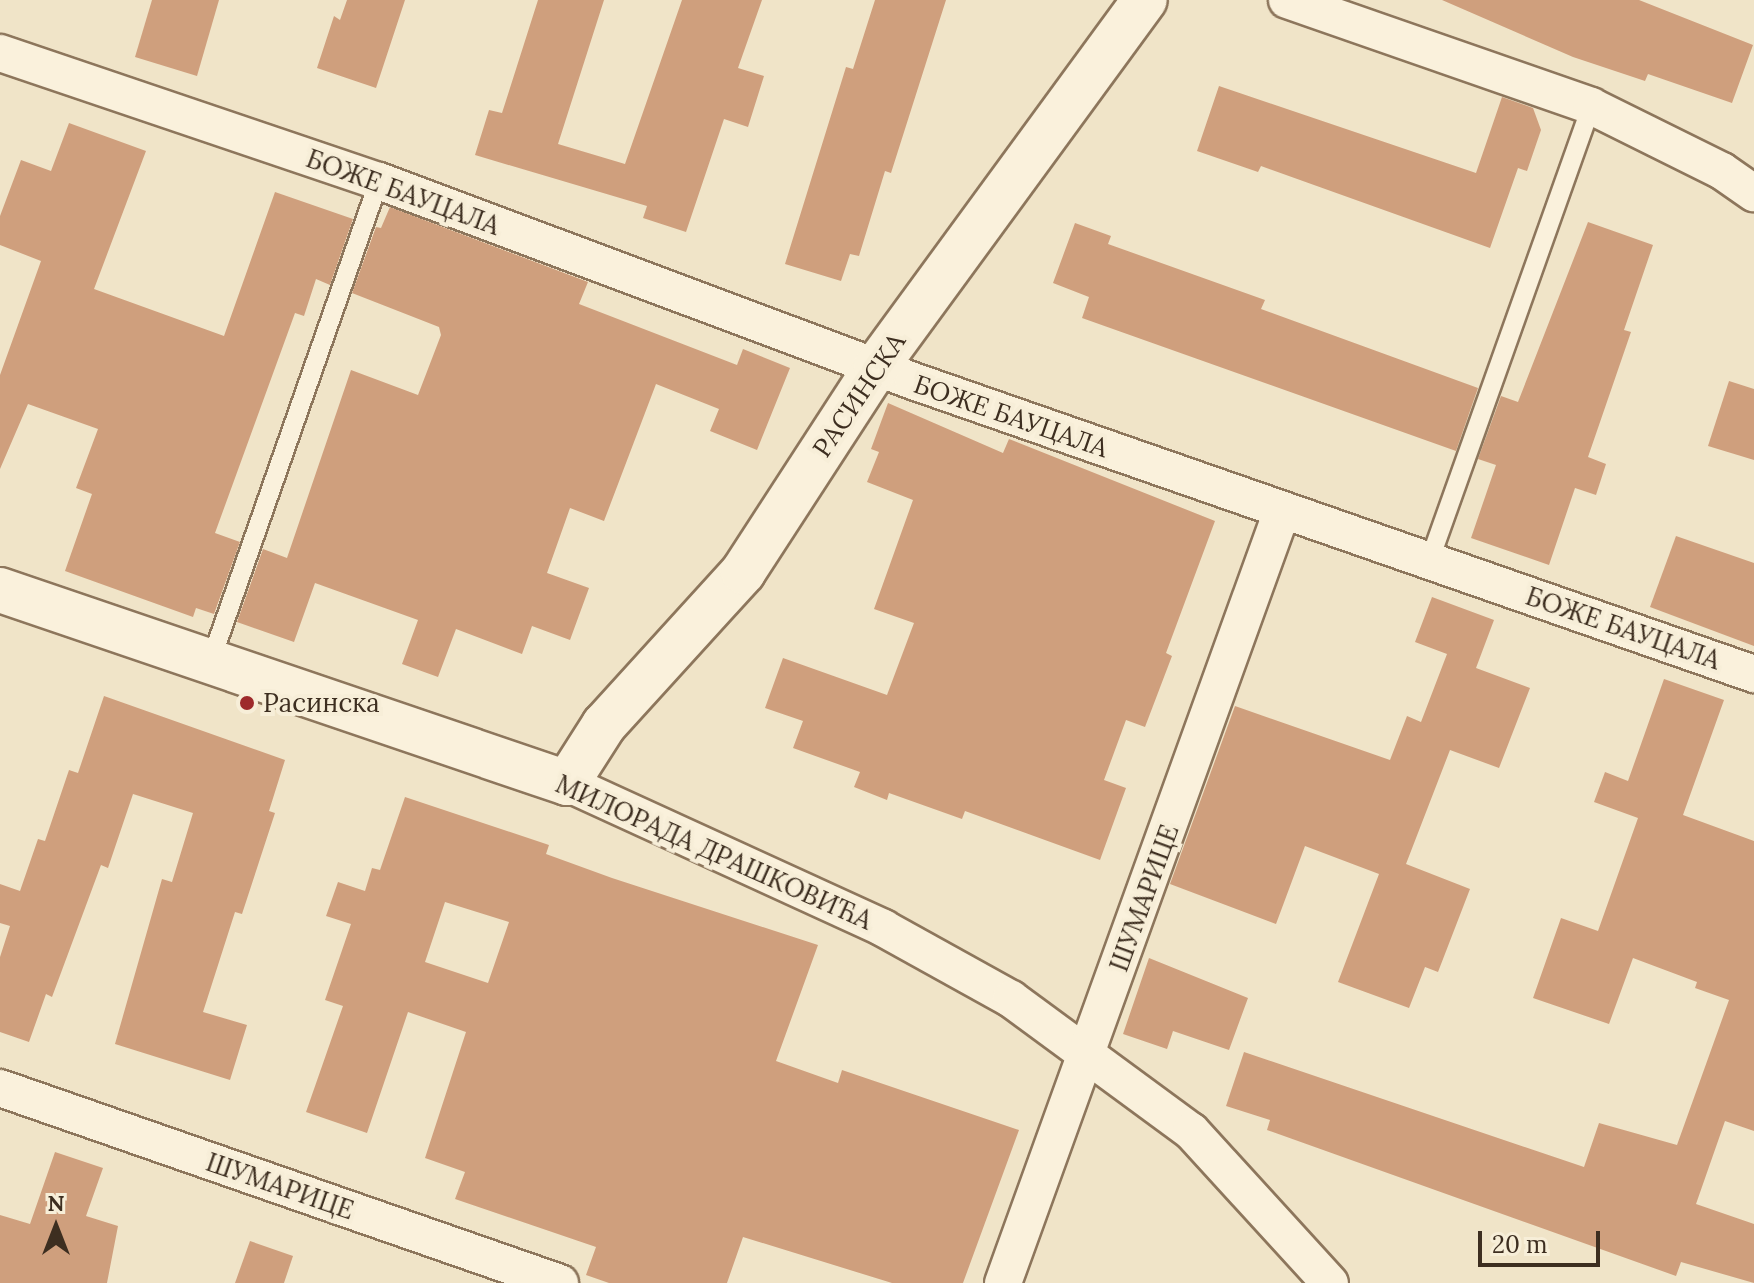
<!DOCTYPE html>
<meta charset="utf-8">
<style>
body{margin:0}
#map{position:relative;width:1754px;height:1283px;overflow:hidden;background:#f0e4c8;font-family:Lora,serif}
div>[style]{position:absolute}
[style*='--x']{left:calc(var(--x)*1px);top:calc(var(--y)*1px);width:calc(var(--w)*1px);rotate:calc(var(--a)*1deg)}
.building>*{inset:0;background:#cf9f7d}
.roads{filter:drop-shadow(2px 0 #8d765c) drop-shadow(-2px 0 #8d765c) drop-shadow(0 2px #8d765c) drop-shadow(0 -2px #8d765c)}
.service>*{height:18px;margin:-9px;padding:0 9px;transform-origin:9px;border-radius:9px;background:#faf1dc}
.minor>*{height:36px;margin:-18px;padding:0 18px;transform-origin:18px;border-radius:18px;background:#faf1dc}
.tertiary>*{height:44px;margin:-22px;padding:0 22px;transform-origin:22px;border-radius:22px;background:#faf1dc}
.dots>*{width:22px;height:22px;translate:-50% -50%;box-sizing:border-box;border:4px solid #f7eed8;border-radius:50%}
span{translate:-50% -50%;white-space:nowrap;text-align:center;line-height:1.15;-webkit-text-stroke:8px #f7eed8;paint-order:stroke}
.street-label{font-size:26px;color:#3d2e20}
.poi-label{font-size:26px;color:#3d2e20}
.left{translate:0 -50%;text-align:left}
.north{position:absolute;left:16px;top:1187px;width:80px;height:80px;-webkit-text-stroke:6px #f7eed8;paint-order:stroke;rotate:0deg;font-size:22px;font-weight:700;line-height:32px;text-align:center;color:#3d2e20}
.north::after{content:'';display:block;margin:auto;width:28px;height:36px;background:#3d2e20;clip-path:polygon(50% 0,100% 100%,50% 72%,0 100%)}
.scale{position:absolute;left:1478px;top:1231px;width:122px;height:36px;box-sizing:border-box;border:4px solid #3d2e20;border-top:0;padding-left:10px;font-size:24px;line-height:28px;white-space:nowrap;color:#3d2e20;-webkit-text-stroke:6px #f7eed8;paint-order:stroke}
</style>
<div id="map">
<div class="building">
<div style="clip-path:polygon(152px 0,219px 0,197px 76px,135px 57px)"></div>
<div style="clip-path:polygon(347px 0,405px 0,376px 88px,317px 68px,334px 16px,340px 20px)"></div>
<div style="clip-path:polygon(538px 0,604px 0,558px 144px,625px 164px,682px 0,762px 0,738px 68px,764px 76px,748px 127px,724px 119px,686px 232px,643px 218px,647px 206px,475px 155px,489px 110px,502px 113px)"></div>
<div style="clip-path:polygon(875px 0,946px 0,891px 173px,885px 171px,859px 256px,850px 254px,841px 281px,785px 264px,846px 67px,853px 69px)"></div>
<div style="clip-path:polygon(1442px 0,1639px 0,1753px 45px,1732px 103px,1648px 74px,1645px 81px,1573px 57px)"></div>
<div style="clip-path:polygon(1219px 86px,1476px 173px,1502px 97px,1533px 108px,1541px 130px,1527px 171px,1518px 168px,1490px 248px,1261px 166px,1258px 172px,1197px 151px)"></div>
<div style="clip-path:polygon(69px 123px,146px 151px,94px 289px,224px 336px,275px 192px,353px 219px,330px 285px,316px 279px,304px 316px,295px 313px,215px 533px,240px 542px,214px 614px,196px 608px,193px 617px,65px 571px,92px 494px,76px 488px,98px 429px,28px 404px,0 469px,0 375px,41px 261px,0 245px,0 216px,21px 160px,51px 171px)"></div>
<div style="clip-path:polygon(390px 207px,588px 282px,579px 304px,737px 365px,743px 349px,790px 368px,757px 450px,710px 431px,719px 409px,656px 384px,604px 521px,570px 508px,547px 573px,589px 588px,570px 640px,532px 626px,522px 654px,456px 629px,438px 677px,402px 664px,418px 620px,315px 583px,294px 642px,237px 622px,263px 549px,287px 558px,351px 370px,418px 395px,441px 335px,439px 327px,352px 293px,376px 227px,381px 228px)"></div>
<div style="clip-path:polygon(1588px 222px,1653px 245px,1624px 330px,1631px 332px,1588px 457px,1606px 464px,1596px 495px,1575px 488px,1549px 565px,1471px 538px,1496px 465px,1478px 459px,1501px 396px,1518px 402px)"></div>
<div style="clip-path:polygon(1075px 223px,1111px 236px,1108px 244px,1265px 300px,1261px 309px,1478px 388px,1456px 451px,1082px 318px,1089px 297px,1053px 283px)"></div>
<div style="clip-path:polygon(1729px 381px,1754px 389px,1754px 460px,1708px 446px)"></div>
<div style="clip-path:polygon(888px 403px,1003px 453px,1009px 439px,1215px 521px,1166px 653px,1172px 656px,1145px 727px,1126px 720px,1104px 780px,1126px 788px,1100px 860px,965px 811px,962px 819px,889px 793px,887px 800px,854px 787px,860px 772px,793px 748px,803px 721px,765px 708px,783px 658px,887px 695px,914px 623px,874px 609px,913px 500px,867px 482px,879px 452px,871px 449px)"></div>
<div style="clip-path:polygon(1676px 536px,1754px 563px,1754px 646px,1650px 607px)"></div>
<div style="clip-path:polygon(1432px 597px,1494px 620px,1476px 668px,1530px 688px,1499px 768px,1450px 750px,1406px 864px,1470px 889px,1438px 972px,1425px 967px,1409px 1008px,1338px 982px,1379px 874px,1305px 846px,1276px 924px,1170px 884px,1235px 706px,1390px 760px,1407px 716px,1421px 722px,1447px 654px,1415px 642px)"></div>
<div style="clip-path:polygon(1664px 679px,1724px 700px,1683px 815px,1754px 841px,1754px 1131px,1725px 1121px,1696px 1204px,1754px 1224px,1754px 1283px,1681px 1262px,1676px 1276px,1267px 1130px,1270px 1120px,1226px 1106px,1244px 1052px,1584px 1167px,1599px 1123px,1677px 1145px,1729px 1000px,1695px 988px,1697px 982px,1633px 958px,1609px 1024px,1533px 998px,1561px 918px,1598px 931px,1638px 818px,1594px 802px,1605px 772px,1628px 781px)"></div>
<div style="clip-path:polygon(104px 696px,285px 760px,269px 811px,275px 813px,242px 914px,235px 912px,203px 1012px,247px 1025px,230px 1080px,115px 1044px,162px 879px,172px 882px,193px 813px,133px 794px,108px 868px,101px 865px,52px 997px,46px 994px,29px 1042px,0 1032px,0 957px,10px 926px,0 923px,0 884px,20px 891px,38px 839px,45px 841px,69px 770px,78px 773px)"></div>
<div style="clip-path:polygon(evenodd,405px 797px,549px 845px,546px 854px,612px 878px,818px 945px,776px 1061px,838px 1083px,842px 1070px,1019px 1130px,963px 1283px,892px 1283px,743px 1237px,727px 1283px,609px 1283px,586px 1275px,596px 1247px,455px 1199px,465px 1172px,425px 1158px,466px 1032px,408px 1012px,367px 1133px,306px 1112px,343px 1006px,325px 1000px,351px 924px,326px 916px,338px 882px,365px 891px,372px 868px,380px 870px,405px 797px,445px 902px,509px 922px,488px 983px,425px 962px,445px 902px)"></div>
<div style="clip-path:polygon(1149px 958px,1248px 998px,1229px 1050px,1173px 1031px,1167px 1049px,1123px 1034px)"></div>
<div style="clip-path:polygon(55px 1152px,103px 1168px,86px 1216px,118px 1226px,107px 1283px,0 1283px,0 1215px,30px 1224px)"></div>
<div style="clip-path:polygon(250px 1241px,293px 1256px,284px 1283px,235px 1283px)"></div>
</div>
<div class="roads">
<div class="service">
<div style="--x:1429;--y:562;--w:484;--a:-70.4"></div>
<div style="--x:210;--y:663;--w:511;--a:-70.68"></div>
</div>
<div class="minor">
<div style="--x:1287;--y:0;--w:322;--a:19.2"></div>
<div style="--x:1591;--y:106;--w:146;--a:26.4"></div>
<div style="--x:1722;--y:171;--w:39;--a:35"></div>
<div style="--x:0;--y:53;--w:400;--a:18.7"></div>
<div style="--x:379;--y:181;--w:570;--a:20.53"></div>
<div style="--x:913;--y:381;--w:891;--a:19.21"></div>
<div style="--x:567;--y:783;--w:348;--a:24.6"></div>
<div style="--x:883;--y:928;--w:146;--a:29"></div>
<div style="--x:1011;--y:999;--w:223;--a:36.3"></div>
<div style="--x:1191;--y:1131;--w:206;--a:47.6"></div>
<div style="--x:0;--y:1088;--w:593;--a:19.2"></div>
<div style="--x:1003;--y:1283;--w:821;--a:-70.13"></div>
</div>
<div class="tertiary">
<div style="--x:0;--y:590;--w:599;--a:18.8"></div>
<div style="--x:567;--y:783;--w:69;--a:-57.5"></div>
<div style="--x:604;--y:725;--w:207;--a:-47.7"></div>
<div style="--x:743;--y:572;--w:244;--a:-57"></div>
<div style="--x:876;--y:367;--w:455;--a:-53.8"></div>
</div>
</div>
<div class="dots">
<div style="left:247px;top:703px;background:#9e2a2b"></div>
</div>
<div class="street-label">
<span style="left:403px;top:192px;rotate:20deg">БОЖЕ БАУЦАЛА</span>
<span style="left:859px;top:395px;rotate:-56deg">РАСИНСКА</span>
<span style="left:1011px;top:416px;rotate:19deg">БОЖЕ БАУЦАЛА</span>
<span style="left:1623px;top:628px;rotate:19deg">БОЖЕ БАУЦАЛА</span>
<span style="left:714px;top:852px;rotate:24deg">МИЛОРАДА ДРАШКОВИЋА</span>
<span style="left:1144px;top:898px;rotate:-70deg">ШУМАРИЦЕ</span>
<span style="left:280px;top:1186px;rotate:19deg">ШУМАРИЦЕ</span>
</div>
<div class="poi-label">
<span class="left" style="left:263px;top:703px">Расинска</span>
</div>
<div class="north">N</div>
<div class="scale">20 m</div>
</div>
